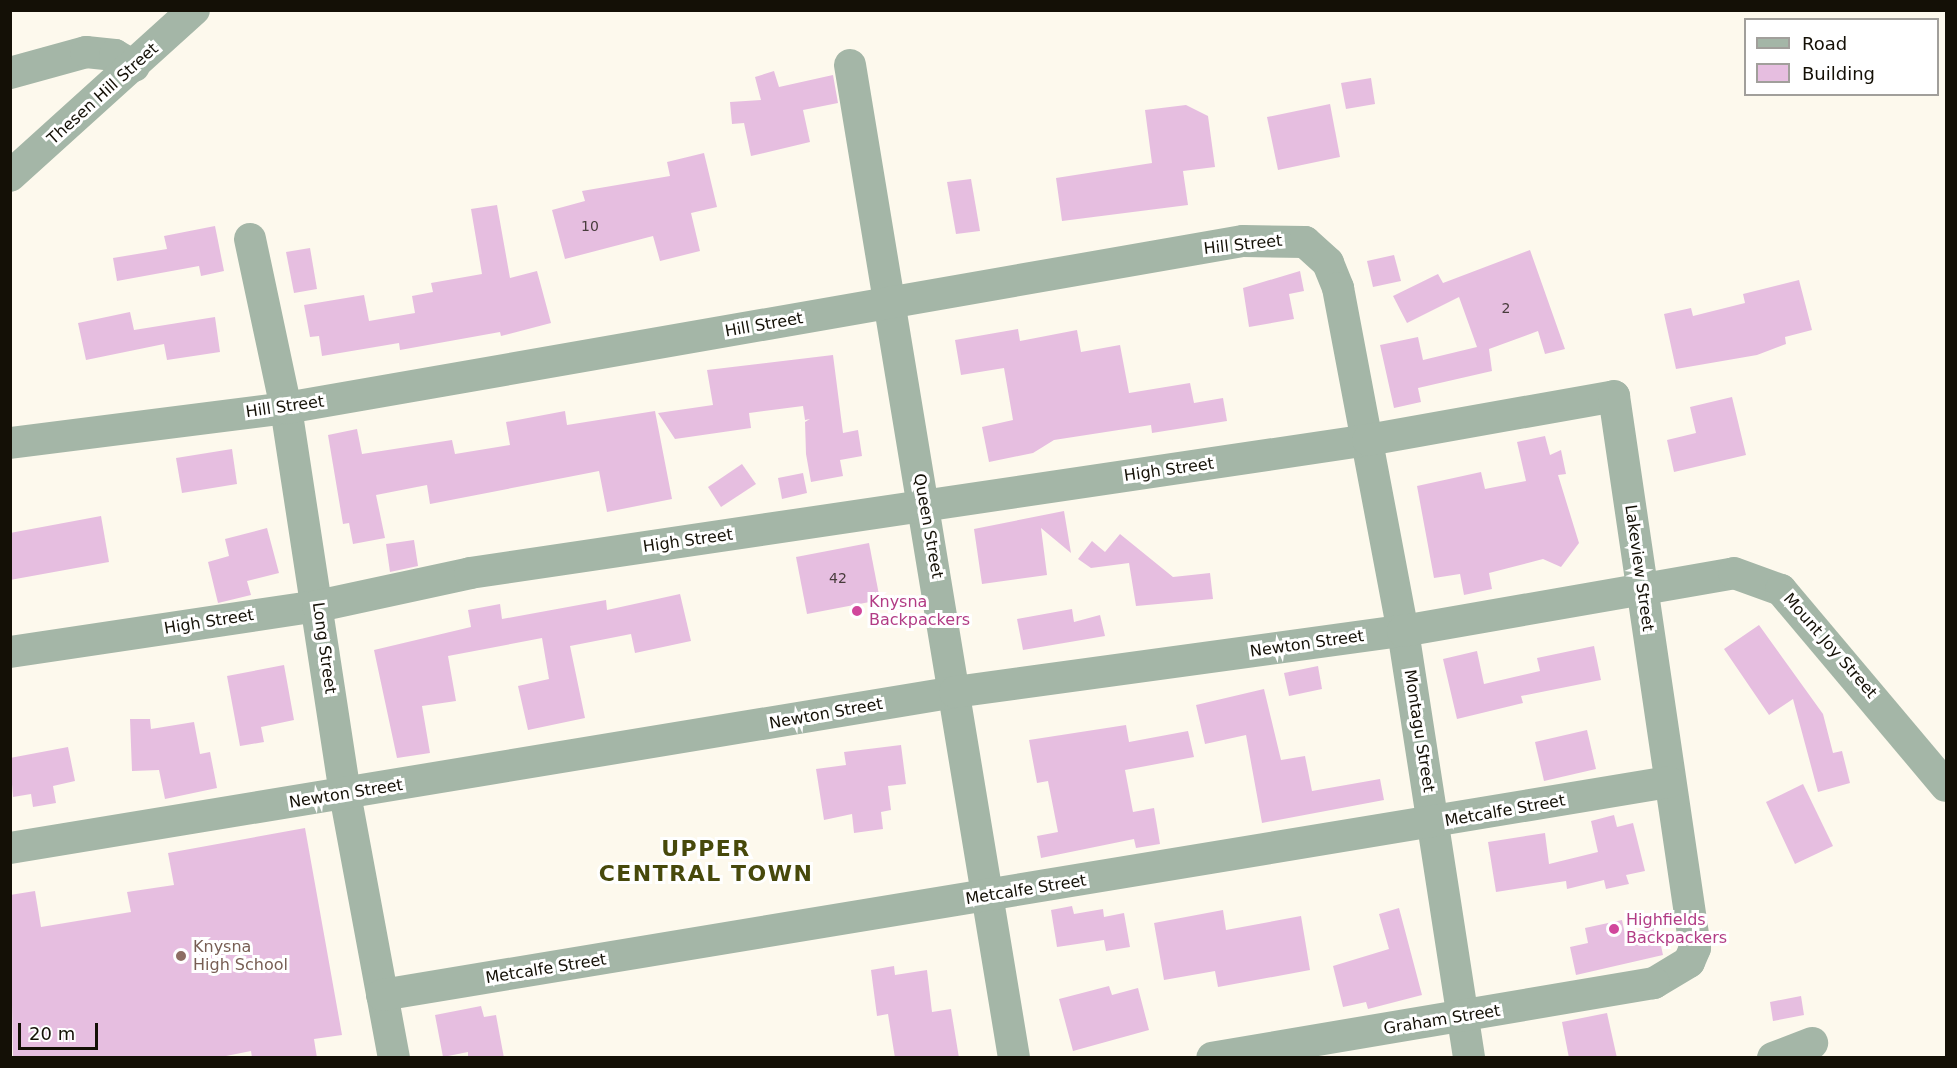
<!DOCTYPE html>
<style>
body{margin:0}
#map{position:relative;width:1957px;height:1068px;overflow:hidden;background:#fdf9ed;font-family:"DejaVu Sans",sans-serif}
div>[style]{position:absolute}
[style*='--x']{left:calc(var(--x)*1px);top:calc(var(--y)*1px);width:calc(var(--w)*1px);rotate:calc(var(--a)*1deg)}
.building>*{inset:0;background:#e6bee0}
.street>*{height:32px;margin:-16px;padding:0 16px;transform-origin:16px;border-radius:16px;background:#a4b6a7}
.dots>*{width:16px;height:16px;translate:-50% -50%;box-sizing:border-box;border:3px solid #fff;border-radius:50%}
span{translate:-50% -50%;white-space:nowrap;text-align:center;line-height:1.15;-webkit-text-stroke:6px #fff;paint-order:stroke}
.number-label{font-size:14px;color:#483c3c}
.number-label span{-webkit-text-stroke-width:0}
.street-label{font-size:16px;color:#141006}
.hotel-label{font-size:16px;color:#b23c85}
.left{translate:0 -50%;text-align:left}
.education-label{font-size:16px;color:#785e54}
.district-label{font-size:22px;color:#47490b;font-weight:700;letter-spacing:1.5px}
.frame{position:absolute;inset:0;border:12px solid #141006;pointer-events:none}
.legend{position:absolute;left:1744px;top:18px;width:195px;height:78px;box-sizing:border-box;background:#fff;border:2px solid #a19f9b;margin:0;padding:8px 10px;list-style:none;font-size:18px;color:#141006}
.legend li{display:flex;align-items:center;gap:12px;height:30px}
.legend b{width:30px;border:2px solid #a19f9b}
.scale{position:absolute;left:18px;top:1023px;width:80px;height:27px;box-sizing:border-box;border:3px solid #141006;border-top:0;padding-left:8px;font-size:18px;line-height:21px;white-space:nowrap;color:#141006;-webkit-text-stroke:4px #fff;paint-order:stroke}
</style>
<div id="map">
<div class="building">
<div style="clip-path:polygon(774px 71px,779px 87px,833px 75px,838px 103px,803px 110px,810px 142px,751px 156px,744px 123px,732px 124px,730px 102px,761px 100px,755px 77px)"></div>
<div style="clip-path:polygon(1371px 78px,1375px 104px,1346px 109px,1341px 83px)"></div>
<div style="clip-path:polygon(1330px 104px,1340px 157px,1278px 170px,1267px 117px)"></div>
<div style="clip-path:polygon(1186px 105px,1208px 116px,1215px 167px,1183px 171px,1188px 205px,1062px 221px,1056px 178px,1152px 163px,1145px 110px)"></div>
<div style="clip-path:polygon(704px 153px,717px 207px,691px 213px,700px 251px,660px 261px,653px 236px,565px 259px,552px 210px,585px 201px,582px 191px,670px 176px,667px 162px)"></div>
<div style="clip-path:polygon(971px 179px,980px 231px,956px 234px,947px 182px)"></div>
<div style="clip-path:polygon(497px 205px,510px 278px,537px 271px,551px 323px,501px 336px,500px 332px,400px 350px,399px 343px,322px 356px,319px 336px,310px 337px,304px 305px,364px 295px,369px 321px,415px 313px,412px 296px,433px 292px,431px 283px,482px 274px,471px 209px)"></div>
<div style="clip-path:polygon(215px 226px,224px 271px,201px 276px,199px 266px,117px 281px,113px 258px,167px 249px,164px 236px)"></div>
<div style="clip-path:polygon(310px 248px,317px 289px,294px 293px,286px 252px)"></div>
<div style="clip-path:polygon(1530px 250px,1565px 349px,1545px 354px,1538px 331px,1489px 349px,1492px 371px,1418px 388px,1421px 402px,1394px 408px,1380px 345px,1418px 337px,1423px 360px,1477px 347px,1459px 297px,1407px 323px,1393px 296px,1438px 274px,1443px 283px)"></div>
<div style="clip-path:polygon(1394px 255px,1401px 281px,1373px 287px,1367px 261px)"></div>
<div style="clip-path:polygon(1300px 271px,1304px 291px,1289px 294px,1294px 319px,1249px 327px,1243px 288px)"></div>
<div style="clip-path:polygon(1799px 280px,1812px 330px,1785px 337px,1786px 344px,1757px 355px,1676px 369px,1664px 314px,1691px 308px,1693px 316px,1745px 303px,1743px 294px)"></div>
<div style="clip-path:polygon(130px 312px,134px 330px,215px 317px,220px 352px,167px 360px,164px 344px,86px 360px,78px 323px)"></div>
<div style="clip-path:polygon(1018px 329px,1020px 341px,1077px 330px,1081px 352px,1120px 345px,1129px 393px,1190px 383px,1194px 403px,1223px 398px,1227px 421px,1152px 433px,1151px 425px,1054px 440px,1033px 453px,989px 462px,982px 427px,1013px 420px,1004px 368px,961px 375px,955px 340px)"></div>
<div style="clip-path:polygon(833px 355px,843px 433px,858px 430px,862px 456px,840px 460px,843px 476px,811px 482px,806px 454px,805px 422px,810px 419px,805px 420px,803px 406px,749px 413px,751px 428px,675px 439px,658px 413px,713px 405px,707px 370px)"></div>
<div style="clip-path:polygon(1732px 397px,1746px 455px,1674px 472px,1667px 440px,1696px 433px,1690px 407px)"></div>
<div style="clip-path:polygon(565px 411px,567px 425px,655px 411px,672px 499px,607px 512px,599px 471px,430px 504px,427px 485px,376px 495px,385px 538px,353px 544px,349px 523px,343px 524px,328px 435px,357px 429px,362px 454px,452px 440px,455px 454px,510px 445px,506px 422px)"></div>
<div style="clip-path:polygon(1545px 436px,1550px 455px,1561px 450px,1566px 474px,1558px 475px,1579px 543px,1561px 567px,1543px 559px,1489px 573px,1492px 589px,1464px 595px,1460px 574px,1434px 578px,1417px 486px,1481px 472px,1485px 489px,1526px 481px,1517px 442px)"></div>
<div style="clip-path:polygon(232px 449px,237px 484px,182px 493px,176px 458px)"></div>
<div style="clip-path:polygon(742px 464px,756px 484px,721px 507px,708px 487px)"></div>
<div style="clip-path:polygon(803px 473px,807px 493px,782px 499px,778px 478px)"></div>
<div style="clip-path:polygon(1064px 511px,1071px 553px,1041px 528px,1047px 575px,982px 584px,974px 529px)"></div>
<div style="clip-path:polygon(101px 516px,109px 562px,10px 580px,10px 533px)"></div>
<div style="clip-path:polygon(267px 528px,279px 573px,247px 581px,251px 595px,218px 603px,208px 562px,229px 556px,225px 539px)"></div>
<div style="clip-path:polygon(1120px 534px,1173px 577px,1210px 573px,1213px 599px,1136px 606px,1129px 563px,1091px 568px,1078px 559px,1092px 541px,1105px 552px)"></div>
<div style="clip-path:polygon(414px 540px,418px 566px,390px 572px,386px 544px)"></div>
<div style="clip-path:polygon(869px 543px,880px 600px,807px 614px,796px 557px)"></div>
<div style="clip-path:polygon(680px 594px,691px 641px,635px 653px,631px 634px,570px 646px,585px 718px,528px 730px,518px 686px,549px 679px,542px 638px,448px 656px,456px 701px,422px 706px,430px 753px,397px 758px,374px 650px,471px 627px,468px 610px,500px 604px,502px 619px,606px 600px,607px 610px)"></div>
<div style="clip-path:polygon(1072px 609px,1074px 622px,1100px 615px,1105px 636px,1023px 650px,1017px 619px)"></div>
<div style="clip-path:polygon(1759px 625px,1823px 714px,1833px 753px,1842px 751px,1850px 783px,1818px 792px,1793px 699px,1769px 715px,1724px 649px)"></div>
<div style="clip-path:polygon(1594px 646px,1601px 680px,1521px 696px,1523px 703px,1457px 719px,1443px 659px,1477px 651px,1484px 684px,1540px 671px,1537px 658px)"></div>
<div style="clip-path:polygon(284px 665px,294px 720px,261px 727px,264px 742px,240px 746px,227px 676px)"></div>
<div style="clip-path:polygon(1318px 666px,1322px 689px,1289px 696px,1284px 673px)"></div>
<div style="clip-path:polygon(1264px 689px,1281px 760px,1305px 756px,1312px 791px,1380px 779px,1384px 800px,1262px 823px,1246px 735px,1205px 744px,1196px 705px)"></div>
<div style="clip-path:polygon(130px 719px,150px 719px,151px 729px,194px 722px,200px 754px,210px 752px,217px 788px,165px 799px,159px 770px,132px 771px)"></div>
<div style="clip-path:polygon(1126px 725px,1129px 742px,1188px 731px,1194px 757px,1125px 770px,1133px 812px,1154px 808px,1160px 844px,1136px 848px,1134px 839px,1041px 858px,1037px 836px,1058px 832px,1048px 781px,1037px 783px,1029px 740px)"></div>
<div style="clip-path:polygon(1587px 730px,1596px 769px,1544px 781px,1535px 742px)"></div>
<div style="clip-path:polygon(901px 745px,906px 784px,888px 786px,891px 810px,881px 812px,883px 829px,854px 833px,852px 814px,824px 820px,816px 769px,846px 765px,844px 752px)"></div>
<div style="clip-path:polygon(68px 747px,75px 781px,53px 786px,56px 803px,33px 807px,31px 794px,13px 797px,10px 758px)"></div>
<div style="clip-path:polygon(1803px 784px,1833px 846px,1795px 864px,1766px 802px)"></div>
<div style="clip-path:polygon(1614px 815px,1617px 827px,1633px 823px,1645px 871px,1626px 875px,1629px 884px,1606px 889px,1604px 880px,1567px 889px,1566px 881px,1496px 892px,1488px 842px,1545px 833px,1549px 864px,1598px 852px,1591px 821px)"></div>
<div style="clip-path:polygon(305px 828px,342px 1035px,314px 1039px,317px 1058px,252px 1058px,251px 1051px,216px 1058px,13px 1058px,10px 895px,35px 891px,41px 927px,131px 912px,127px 892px,174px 885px,168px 853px)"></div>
<div style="clip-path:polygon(1072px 906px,1074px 914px,1103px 909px,1104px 917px,1124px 913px,1130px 947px,1106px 951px,1104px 940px,1057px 947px,1051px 910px)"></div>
<div style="clip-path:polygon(1399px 908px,1422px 995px,1368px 1009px,1366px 1002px,1343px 1007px,1333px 966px,1389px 949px,1379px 914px)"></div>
<div style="clip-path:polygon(1223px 910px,1226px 930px,1301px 916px,1310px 970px,1218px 987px,1215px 971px,1164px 980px,1154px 923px)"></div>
<div style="clip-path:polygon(1622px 920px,1625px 934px,1657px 927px,1663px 955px,1576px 975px,1570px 947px,1588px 943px,1585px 928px)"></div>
<div style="clip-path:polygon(894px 966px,895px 975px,927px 970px,932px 1012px,951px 1009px,959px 1058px,895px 1058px,888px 1014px,877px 1016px,871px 970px)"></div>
<div style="clip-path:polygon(1109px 986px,1112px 995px,1138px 988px,1149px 1030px,1073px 1051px,1059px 999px)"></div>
<div style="clip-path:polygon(1801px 996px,1804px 1015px,1773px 1021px,1770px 1002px)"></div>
<div style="clip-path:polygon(481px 1006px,484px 1017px,496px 1015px,504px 1058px,468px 1058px,468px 1052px,443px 1057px,435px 1015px)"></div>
<div style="clip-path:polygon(1607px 1013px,1617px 1058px,1569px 1058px,1562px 1022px)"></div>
</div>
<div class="street">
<div style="--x:850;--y:65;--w:1006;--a:80.62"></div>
<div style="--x:10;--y:73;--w:79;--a:-15.4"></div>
<div style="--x:86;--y:52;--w:29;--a:6"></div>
<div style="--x:115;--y:55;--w:22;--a:30"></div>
<div style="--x:10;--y:176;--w:248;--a:-42.1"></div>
<div style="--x:250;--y:239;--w:173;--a:78"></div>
<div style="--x:286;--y:408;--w:390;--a:81.3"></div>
<div style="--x:345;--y:794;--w:269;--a:79.5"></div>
<div style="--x:10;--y:443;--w:278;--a:-7.2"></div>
<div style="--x:286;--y:408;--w:971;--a:-9.9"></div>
<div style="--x:1243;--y:241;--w:62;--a:0.9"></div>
<div style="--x:1305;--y:242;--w:31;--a:42"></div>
<div style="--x:1328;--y:263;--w:27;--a:68"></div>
<div style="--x:1338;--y:288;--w:349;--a:79.3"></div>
<div style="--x:1403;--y:631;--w:432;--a:81.2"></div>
<div style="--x:10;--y:652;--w:311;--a:-8.5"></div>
<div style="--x:318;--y:606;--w:156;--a:-12.2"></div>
<div style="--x:470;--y:573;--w:908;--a:-8.42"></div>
<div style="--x:1368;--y:440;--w:250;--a:-10.1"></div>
<div style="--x:1614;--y:396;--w:558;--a:81.65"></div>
<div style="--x:1695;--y:948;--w:15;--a:113"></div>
<div style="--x:1689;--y:962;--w:41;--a:149"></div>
<div style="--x:1654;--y:983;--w:448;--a:170.4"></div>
<div style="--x:10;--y:848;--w:958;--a:-9.37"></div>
<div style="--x:955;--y:692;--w:452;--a:-7.8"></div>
<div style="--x:1403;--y:631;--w:336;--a:-9.9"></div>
<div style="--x:1734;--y:573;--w:50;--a:19.9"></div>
<div style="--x:1781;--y:590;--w:256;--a:49.9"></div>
<div style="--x:382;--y:995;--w:1304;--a:-9.4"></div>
<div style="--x:1773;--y:1058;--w:42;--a:-21"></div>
</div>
<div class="dots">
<div style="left:857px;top:611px;background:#d1479c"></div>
<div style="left:1614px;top:929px;background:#d1479c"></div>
<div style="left:181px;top:956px;background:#8d6e63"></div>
</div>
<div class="number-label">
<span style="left:590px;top:226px">10</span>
<span style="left:1506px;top:308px">2</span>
<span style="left:838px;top:578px">42</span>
</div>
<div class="street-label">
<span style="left:103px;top:94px;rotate:-42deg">Thesen Hill Street</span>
<span style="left:1243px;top:245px;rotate:-6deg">Hill Street</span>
<span style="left:764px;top:325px;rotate:-10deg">Hill Street</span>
<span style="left:285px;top:407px;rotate:-8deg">Hill Street</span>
<span style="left:1169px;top:470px;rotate:-8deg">High Street</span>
<span style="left:928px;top:526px;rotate:80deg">Queen Street</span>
<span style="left:688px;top:541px;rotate:-8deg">High Street</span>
<span style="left:1639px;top:568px;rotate:82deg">Lakeview Street</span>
<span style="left:209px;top:622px;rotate:-9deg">High Street</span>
<span style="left:1307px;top:644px;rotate:-8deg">Newton Street</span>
<span style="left:1830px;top:646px;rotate:49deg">Mount Joy Street</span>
<span style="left:324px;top:648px;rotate:82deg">Long Street</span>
<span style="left:826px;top:714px;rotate:-10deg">Newton Street</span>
<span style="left:1419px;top:731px;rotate:81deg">Montagu Street</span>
<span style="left:346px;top:794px;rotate:-9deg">Newton Street</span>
<span style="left:1505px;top:811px;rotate:-10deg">Metcalfe Street</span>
<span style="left:1026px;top:890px;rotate:-9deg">Metcalfe Street</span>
<span style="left:546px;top:969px;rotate:-9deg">Metcalfe Street</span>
<span style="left:1442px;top:1020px;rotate:-9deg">Graham Street</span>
</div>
<div class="hotel-label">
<span class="left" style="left:869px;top:611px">Knysna<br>Backpackers</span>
<span class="left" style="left:1626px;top:929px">Highfields<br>Backpackers</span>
</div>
<div class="education-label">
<span class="left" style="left:193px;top:956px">Knysna<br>High School</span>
</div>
<div class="district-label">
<span style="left:706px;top:861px">UPPER<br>CENTRAL TOWN</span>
</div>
<div class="frame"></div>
<ul class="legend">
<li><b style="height:8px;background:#a4b6a7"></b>Road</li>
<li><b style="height:16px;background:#e6bee0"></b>Building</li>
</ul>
<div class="scale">20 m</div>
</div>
